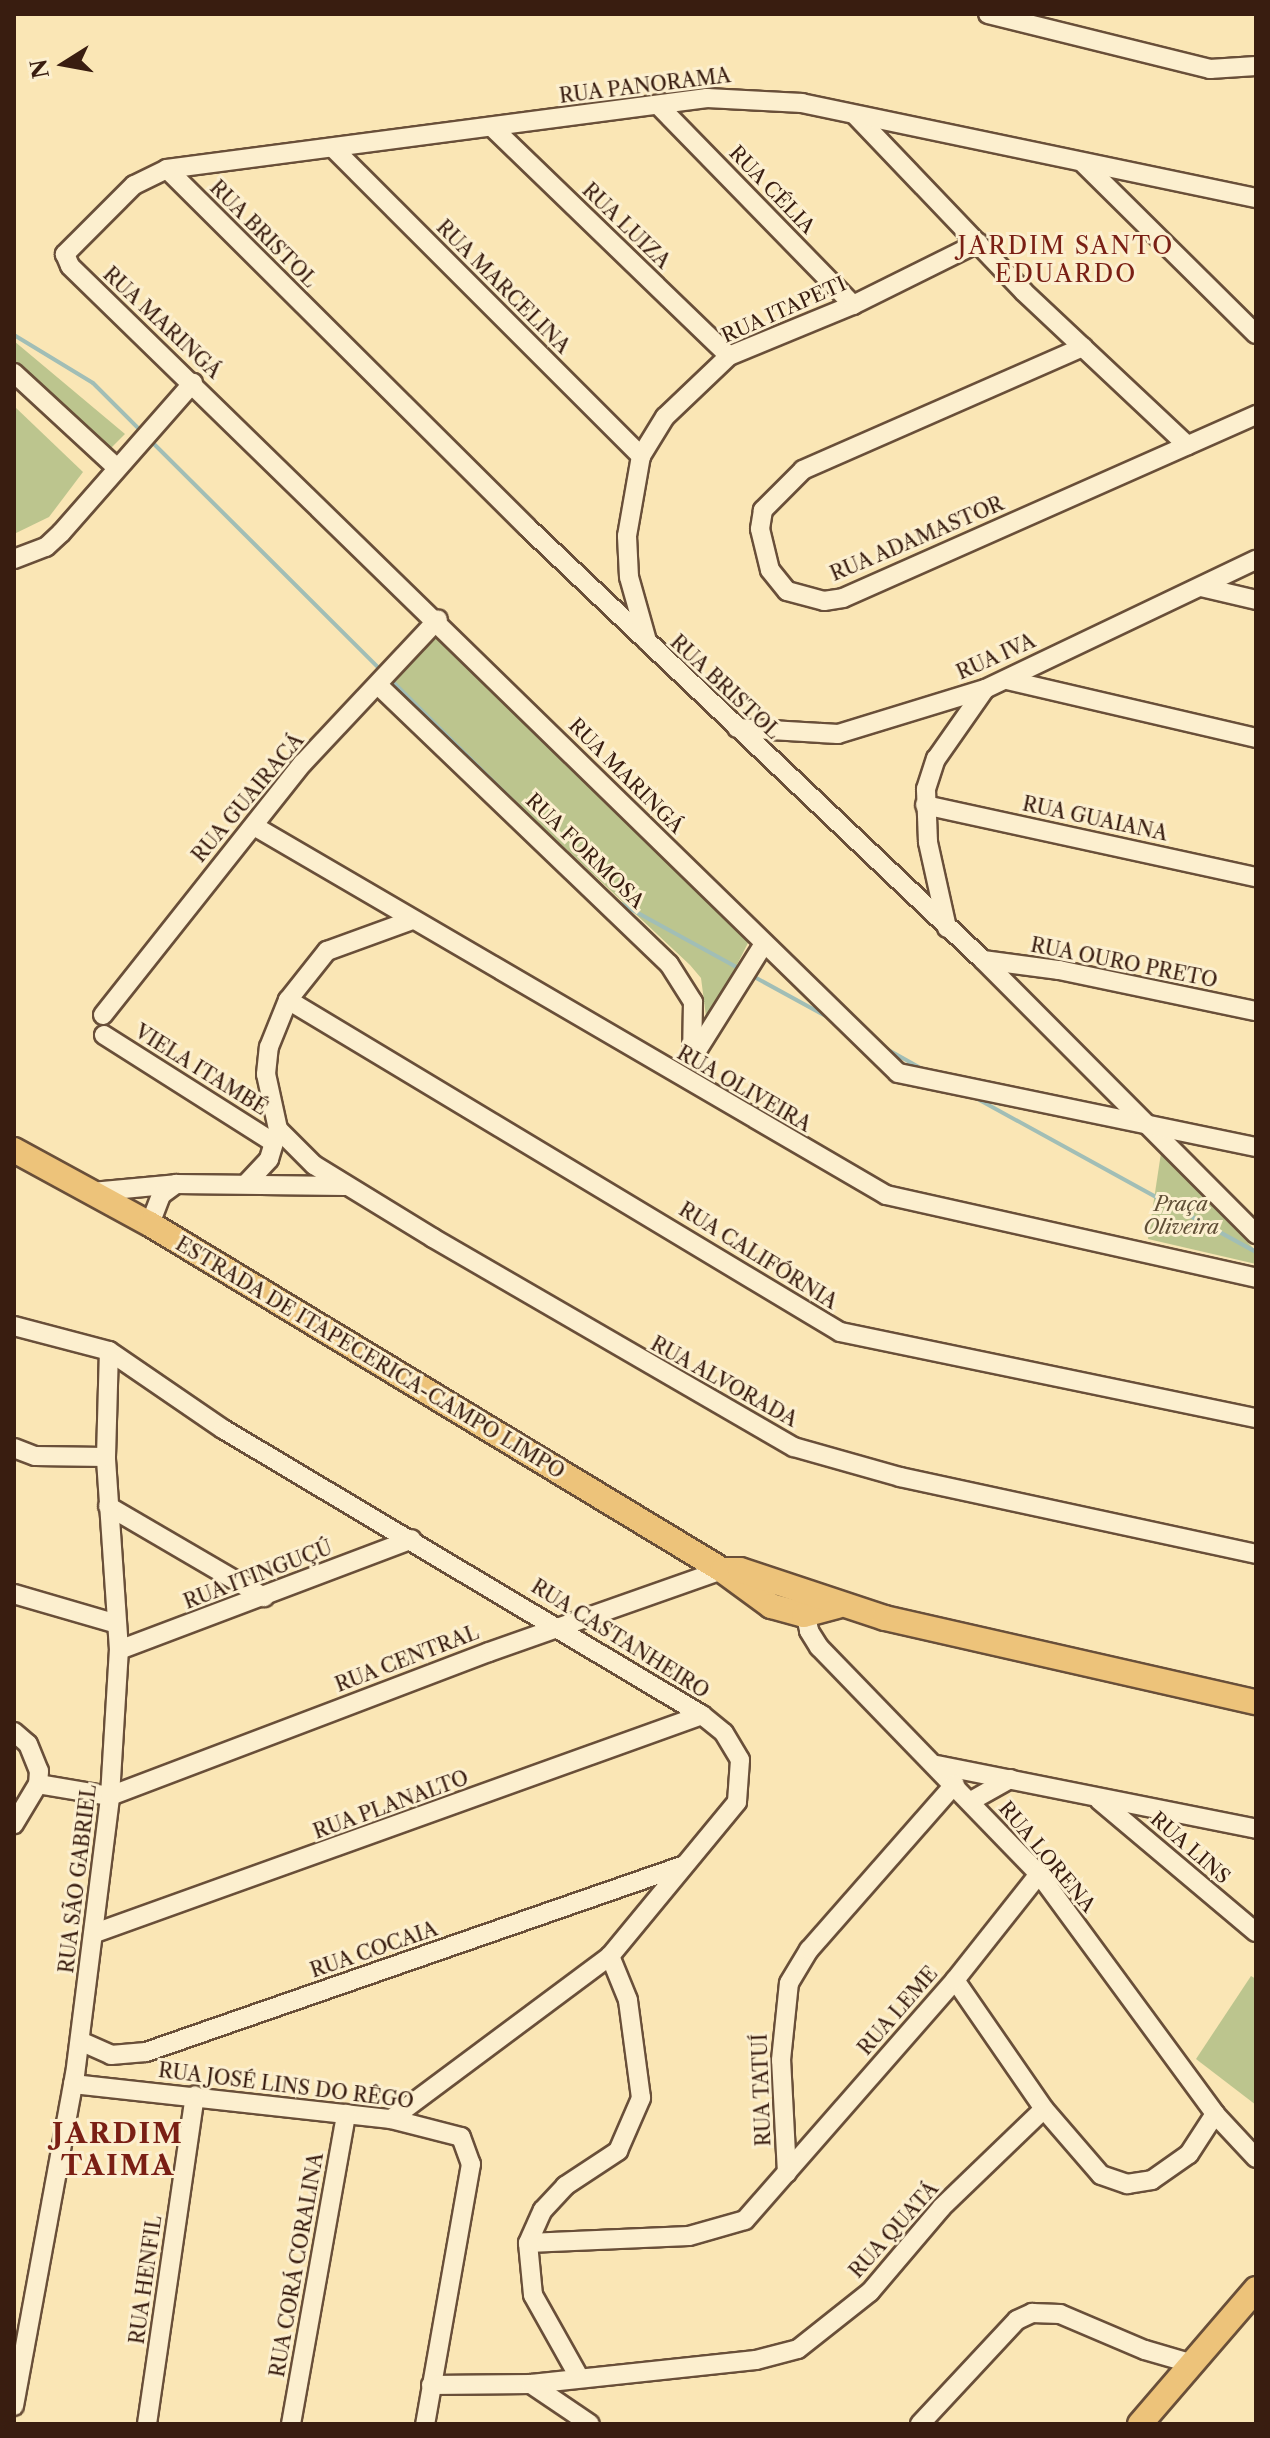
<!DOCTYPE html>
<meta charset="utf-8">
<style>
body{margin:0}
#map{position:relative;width:1270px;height:2438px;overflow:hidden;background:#fae6b5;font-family:"Libre Caslon Text",serif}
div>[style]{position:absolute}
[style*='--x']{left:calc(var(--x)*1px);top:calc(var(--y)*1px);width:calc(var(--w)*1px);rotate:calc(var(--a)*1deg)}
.green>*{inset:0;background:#bcc58e}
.stream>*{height:4px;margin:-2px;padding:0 2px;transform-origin:2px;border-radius:2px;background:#a1beb6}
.roads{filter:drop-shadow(2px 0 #694f39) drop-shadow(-2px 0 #694f39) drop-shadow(0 2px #694f39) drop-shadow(0 -2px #694f39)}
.minor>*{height:18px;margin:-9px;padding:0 9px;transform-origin:9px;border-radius:9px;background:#fcefcf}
.major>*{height:24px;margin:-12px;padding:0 12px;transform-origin:12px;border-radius:12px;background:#edc37a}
span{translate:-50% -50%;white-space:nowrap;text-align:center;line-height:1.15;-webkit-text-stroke:6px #fcefcf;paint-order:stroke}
.street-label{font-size:20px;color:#391d10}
.park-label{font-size:20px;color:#604f36;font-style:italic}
.quarter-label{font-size:24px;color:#7a1f14;letter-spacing:2px}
.district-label{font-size:28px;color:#7a1f14;font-weight:700;letter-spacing:2px}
.frame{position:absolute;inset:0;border:16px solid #391d10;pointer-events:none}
.north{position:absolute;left:24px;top:24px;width:80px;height:80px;-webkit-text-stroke:6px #fcefcf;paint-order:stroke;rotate:259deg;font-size:22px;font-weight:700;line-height:32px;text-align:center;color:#391d10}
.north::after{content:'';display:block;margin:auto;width:28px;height:36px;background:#391d10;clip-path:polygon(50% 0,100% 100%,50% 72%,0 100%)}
</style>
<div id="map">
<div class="green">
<div style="clip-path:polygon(14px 341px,125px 434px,110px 449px,14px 363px)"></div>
<div style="clip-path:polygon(14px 406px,83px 472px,49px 517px,14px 534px)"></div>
<div style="clip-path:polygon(434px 636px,750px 939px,707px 1024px,701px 978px,690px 965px,392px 686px)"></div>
<div style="clip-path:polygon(1161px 1153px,1256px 1251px,1256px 1264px,1148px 1239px)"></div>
<div style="clip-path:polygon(1251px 1976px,1256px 1979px,1256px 2105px,1196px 2059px)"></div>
</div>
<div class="stream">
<div style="--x:14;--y:335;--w:92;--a:31.3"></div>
<div style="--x:93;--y:383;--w:72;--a:45"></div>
<div style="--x:150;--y:440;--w:327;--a:44.9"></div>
<div style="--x:391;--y:680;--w:223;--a:44.8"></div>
<div style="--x:616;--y:901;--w:144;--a:28.7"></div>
<div style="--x:749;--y:974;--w:96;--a:28.7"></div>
<div style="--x:883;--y:1047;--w:47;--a:29.3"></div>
<div style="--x:974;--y:1097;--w:322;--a:28.8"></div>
</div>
<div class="roads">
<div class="minor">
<div style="--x:988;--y:14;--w:229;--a:13.9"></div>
<div style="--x:1210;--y:69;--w:46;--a:-3.7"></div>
<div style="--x:659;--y:106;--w:278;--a:45.7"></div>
<div style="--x:856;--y:116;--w:243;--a:46.3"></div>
<div style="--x:1024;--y:292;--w:224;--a:43.2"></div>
<div style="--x:493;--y:128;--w:328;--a:44"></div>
<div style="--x:335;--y:150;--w:433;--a:45"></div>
<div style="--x:1083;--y:163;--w:243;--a:44.7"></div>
<div style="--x:167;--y:169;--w:508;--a:44.84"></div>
<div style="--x:527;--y:527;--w:629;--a:43.52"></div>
<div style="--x:983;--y:960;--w:387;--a:45.1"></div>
<div style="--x:1256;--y:198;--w:464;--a:-168.2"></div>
<div style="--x:802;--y:103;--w:95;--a:-177"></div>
<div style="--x:707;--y:98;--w:545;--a:172.51"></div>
<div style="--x:167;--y:169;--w:37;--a:154"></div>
<div style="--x:134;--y:185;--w:98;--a:135"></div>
<div style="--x:65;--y:254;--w:13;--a:67"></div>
<div style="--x:70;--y:266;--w:1156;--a:44.26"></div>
<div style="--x:898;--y:1073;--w:366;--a:11.7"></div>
<div style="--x:1083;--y:347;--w:306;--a:156.3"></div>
<div style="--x:803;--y:470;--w:57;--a:135"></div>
<div style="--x:763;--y:510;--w:19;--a:99"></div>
<div style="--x:760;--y:529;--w:42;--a:76.3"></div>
<div style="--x:770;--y:570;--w:27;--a:51"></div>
<div style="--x:787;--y:591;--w:38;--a:15"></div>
<div style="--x:824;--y:601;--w:19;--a:-9"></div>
<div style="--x:843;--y:598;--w:452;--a:-23.9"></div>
<div style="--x:14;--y:373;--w:140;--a:42.7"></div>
<div style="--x:14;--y:559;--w:34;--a:-21"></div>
<div style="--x:46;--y:547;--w:21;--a:-43"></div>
<div style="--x:61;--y:533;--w:200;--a:-48.7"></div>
<div style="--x:1201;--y:587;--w:57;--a:13.3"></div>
<div style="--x:647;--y:641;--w:66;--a:-105.7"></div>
<div style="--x:629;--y:577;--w:41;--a:-92.8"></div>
<div style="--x:627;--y:536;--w:81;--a:-80.1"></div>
<div style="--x:641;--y:456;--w:46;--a:-58.4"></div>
<div style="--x:665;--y:417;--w:88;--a:-43.6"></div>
<div style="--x:729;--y:356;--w:134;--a:-22.4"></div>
<div style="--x:853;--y:305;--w:140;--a:-26.4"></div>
<div style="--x:1007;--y:680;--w:256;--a:13.1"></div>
<div style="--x:378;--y:685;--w:403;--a:43.8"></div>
<div style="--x:669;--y:964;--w:45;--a:57.7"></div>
<div style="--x:693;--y:1002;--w:56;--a:91"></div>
<div style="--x:737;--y:728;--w:101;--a:3.4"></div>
<div style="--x:838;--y:734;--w:154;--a:-17"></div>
<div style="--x:985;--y:689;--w:300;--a:-25.5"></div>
<div style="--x:925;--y:805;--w:339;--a:12.3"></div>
<div style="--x:254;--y:826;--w:732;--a:30.28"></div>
<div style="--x:886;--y:1195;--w:379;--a:12.6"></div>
<div style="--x:947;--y:928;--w:88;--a:-102.5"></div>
<div style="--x:928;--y:842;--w:53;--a:-92.2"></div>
<div style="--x:926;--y:789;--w:32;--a:-72"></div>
<div style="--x:936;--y:759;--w:85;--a:-55"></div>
<div style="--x:983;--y:960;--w:77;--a:7.5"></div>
<div style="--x:1059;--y:970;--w:201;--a:11.8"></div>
<div style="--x:288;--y:1000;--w:644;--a:31.02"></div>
<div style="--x:840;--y:1332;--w:425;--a:11.7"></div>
<div style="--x:103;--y:1015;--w:322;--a:-51.6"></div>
<div style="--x:303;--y:763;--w:197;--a:-46.8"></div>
<div style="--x:104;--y:1035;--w:201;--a:32.4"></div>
<div style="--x:693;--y:1057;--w:133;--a:-57.9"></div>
<div style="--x:278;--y:1129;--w:51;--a:45"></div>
<div style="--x:314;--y:1165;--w:140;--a:31.5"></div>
<div style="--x:433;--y:1238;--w:417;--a:30.1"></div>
<div style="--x:794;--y:1447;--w:110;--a:15.8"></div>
<div style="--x:900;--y:1477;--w:364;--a:12.2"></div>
<div style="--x:246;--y:1184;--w:34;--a:-47"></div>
<div style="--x:269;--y:1159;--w:31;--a:-73"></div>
<div style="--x:278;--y:1129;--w:56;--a:-102.3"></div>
<div style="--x:266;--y:1074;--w:27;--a:-84"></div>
<div style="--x:269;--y:1047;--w:51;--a:-68"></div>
<div style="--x:288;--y:1000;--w:63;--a:-51.5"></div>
<div style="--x:327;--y:951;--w:90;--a:-20"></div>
<div style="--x:92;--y:1192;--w:84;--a:-5.4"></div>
<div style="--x:176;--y:1184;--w:169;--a:0.7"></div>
<div style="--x:150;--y:1224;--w:31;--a:-69"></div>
<div style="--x:161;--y:1195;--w:19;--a:-36"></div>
<div style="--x:14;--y:1326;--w:98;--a:14.7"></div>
<div style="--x:109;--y:1351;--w:138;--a:34.4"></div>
<div style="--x:223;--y:1429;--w:558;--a:30.84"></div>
<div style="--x:702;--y:1715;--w:28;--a:39"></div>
<div style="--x:724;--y:1733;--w:31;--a:59"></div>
<div style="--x:740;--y:1760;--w:42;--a:94.1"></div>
<div style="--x:737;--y:1802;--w:200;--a:129.5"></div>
<div style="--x:610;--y:1956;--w:273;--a:143.3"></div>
<div style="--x:14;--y:1448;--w:22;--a:21"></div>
<div style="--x:35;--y:1456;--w:71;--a:0.8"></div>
<div style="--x:108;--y:1506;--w:181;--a:30.3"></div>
<div style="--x:14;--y:1594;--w:107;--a:16.2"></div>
<div style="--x:803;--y:1604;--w:28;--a:77"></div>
<div style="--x:809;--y:1631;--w:19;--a:58"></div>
<div style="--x:819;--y:1647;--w:316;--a:45.9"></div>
<div style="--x:1039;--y:1874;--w:298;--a:53.7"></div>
<div style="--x:1215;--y:2114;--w:60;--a:47"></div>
<div style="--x:119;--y:1650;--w:313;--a:-20.7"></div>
<div style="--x:14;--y:1732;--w:18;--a:41"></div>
<div style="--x:28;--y:1744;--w:29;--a:68"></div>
<div style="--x:39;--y:1771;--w:13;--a:94"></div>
<div style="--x:38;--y:1784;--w:47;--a:121"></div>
<div style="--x:937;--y:1765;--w:325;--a:11.3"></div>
<div style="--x:38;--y:1784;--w:73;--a:9.5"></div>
<div style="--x:110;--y:1796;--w:405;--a:-20.8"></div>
<div style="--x:489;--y:1652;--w:247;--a:-19.4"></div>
<div style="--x:1099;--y:1800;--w:205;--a:40.1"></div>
<div style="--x:971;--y:1801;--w:45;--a:-29.4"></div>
<div style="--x:95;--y:1933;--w:645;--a:-19.76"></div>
<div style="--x:955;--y:1980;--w:157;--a:55.4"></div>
<div style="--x:1044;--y:2109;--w:87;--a:49.2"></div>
<div style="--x:1101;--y:2175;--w:28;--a:19"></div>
<div style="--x:1127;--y:2184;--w:25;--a:-9"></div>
<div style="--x:1152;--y:2180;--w:45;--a:-35.1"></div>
<div style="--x:1189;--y:2154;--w:48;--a:-57"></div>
<div style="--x:80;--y:2041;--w:34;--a:24"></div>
<div style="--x:111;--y:2055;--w:35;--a:-5"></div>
<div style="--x:146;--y:2052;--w:567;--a:-19.14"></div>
<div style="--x:73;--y:2084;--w:320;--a:6.3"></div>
<div style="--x:391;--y:2119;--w:72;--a:14.4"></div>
<div style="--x:461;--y:2137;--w:29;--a:70"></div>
<div style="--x:471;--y:2164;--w:264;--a:100"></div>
<div style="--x:787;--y:2173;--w:113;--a:-93"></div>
<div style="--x:781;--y:2060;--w:77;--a:-84.1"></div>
<div style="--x:789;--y:1983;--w:39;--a:-59"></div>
<div style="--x:809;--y:1950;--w:221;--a:-48.7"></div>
<div style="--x:528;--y:2243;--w:161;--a:-2.5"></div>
<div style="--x:689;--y:2236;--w:58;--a:-15.9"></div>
<div style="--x:745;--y:2220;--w:319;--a:-48.8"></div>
<div style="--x:955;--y:1980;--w:135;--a:-51.6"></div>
<div style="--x:579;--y:2377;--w:94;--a:-119.3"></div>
<div style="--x:533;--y:2295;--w:52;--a:-95.5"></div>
<div style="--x:528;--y:2243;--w:36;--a:-66"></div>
<div style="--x:543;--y:2210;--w:33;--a:-47"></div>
<div style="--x:565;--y:2186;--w:64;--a:-33.4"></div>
<div style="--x:618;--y:2151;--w:58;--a:-66.5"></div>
<div style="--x:641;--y:2098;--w:99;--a:-97.6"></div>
<div style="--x:628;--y:2000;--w:48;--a:-112.2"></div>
<div style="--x:531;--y:2384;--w:226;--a:-6.1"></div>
<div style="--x:756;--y:2360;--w:43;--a:-14.7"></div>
<div style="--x:798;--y:2349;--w:92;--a:-38.4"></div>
<div style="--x:870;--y:2292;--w:111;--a:-49.7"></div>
<div style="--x:942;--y:2207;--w:141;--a:-43.9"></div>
<div style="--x:431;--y:2385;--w:100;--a:-0.6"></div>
<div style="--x:531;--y:2384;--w:71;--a:34.1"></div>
<div style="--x:14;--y:2406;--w:337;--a:-79.6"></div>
<div style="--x:75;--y:2075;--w:281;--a:-82.8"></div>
<div style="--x:110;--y:1796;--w:146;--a:-86.5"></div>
<div style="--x:119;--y:1650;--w:193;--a:-93.9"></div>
<div style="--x:106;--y:1457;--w:106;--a:-88.4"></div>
<div style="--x:147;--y:2424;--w:332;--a:-81.7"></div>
<div style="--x:291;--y:2424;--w:315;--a:-79.9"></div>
<div style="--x:920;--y:2424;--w:142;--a:-47"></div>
<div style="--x:1017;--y:2320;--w:17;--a:-25"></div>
<div style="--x:1032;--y:2313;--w:28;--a:2"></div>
<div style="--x:1060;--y:2314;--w:92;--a:23"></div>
<div style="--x:1145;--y:2350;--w:47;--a:16.1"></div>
</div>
<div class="major">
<div style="--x:14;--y:1150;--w:155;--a:28.6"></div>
<div style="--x:150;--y:1224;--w:669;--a:31.17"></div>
<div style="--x:722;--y:1570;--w:61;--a:36.3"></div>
<div style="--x:771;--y:1606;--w:34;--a:15"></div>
<div style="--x:804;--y:1615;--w:34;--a:-15"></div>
<div style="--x:724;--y:1570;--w:16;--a:0"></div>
<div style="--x:740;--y:1570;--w:153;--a:18.3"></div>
<div style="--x:885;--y:1618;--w:380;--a:12.8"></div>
<div style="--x:1140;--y:2424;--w:178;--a:-49.3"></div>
</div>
</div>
<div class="street-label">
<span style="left:645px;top:86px;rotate:-7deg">RUA PANORAMA</span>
<span style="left:772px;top:190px;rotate:46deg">RUA CÉLIA</span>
<span style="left:626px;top:226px;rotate:44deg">RUA LUIZA</span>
<span style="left:263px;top:234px;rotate:45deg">RUA BRISTOL</span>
<span style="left:503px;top:287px;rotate:45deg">RUA MARCELINA</span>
<span style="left:784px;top:310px;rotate:-24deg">RUA ITAPETI</span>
<span style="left:162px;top:323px;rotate:43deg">RUA MARINGÁ</span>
<span style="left:917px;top:539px;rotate:-23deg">RUA ADAMASTOR</span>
<span style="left:996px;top:657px;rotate:-24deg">RUA IVA</span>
<span style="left:725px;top:687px;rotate:43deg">RUA BRISTOL</span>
<span style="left:626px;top:776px;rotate:45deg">RUA MARINGÁ</span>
<span style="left:248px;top:798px;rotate:-50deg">RUA GUAIRACÁ</span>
<span style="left:1095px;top:819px;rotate:12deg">RUA GUAIANA</span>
<span style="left:585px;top:851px;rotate:44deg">RUA FORMOSA</span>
<span style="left:1124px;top:963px;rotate:11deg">RUA OURO PRETO</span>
<span style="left:201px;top:1070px;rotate:32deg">VIELA ITAMBÉ</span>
<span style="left:744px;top:1089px;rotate:30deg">RUA OLIVEIRA</span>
<span style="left:758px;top:1256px;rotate:32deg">RUA CALIFÓRNIA</span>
<span style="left:370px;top:1358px;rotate:31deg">ESTRADA DE ITAPECERICA-CAMPO LIMPO</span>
<span style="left:724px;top:1382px;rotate:29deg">RUA ALVORADA</span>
<span style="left:258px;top:1575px;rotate:-21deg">RUA ITINGUÇÚ</span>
<span style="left:620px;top:1639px;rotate:32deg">RUA CASTANHEIRO</span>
<span style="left:407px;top:1659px;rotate:-21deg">RUA CENTRAL</span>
<span style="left:391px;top:1805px;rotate:-20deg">RUA PLANALTO</span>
<span style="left:1190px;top:1848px;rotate:41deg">RUA LINS</span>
<span style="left:1047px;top:1857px;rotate:50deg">RUA LORENA</span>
<span style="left:78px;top:1879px;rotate:-83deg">RUA SÃO GABRIEL</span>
<span style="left:374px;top:1950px;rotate:-19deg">RUA COCAIA</span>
<span style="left:898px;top:2011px;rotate:-49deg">RUA LEME</span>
<span style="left:286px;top:2086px;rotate:7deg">RUA JOSÉ LINS DO RÊGO</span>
<span style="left:762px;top:2090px;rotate:-92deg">RUA TATUÍ</span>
<span style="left:894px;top:2230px;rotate:-48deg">RUA QUATÁ</span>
<span style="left:297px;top:2265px;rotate:-80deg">RUA CORÁ CORALINA</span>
<span style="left:146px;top:2280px;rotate:-82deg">RUA HENFIL</span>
</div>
<div class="park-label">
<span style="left:1181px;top:1216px">Praça<br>Oliveira</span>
</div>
<div class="quarter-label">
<span style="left:1066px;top:260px">JARDIM SANTO<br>EDUARDO</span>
</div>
<div class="district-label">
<span style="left:118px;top:2149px">JARDIM<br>TAIMA</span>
</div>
<div class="frame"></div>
<div class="north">N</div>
</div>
